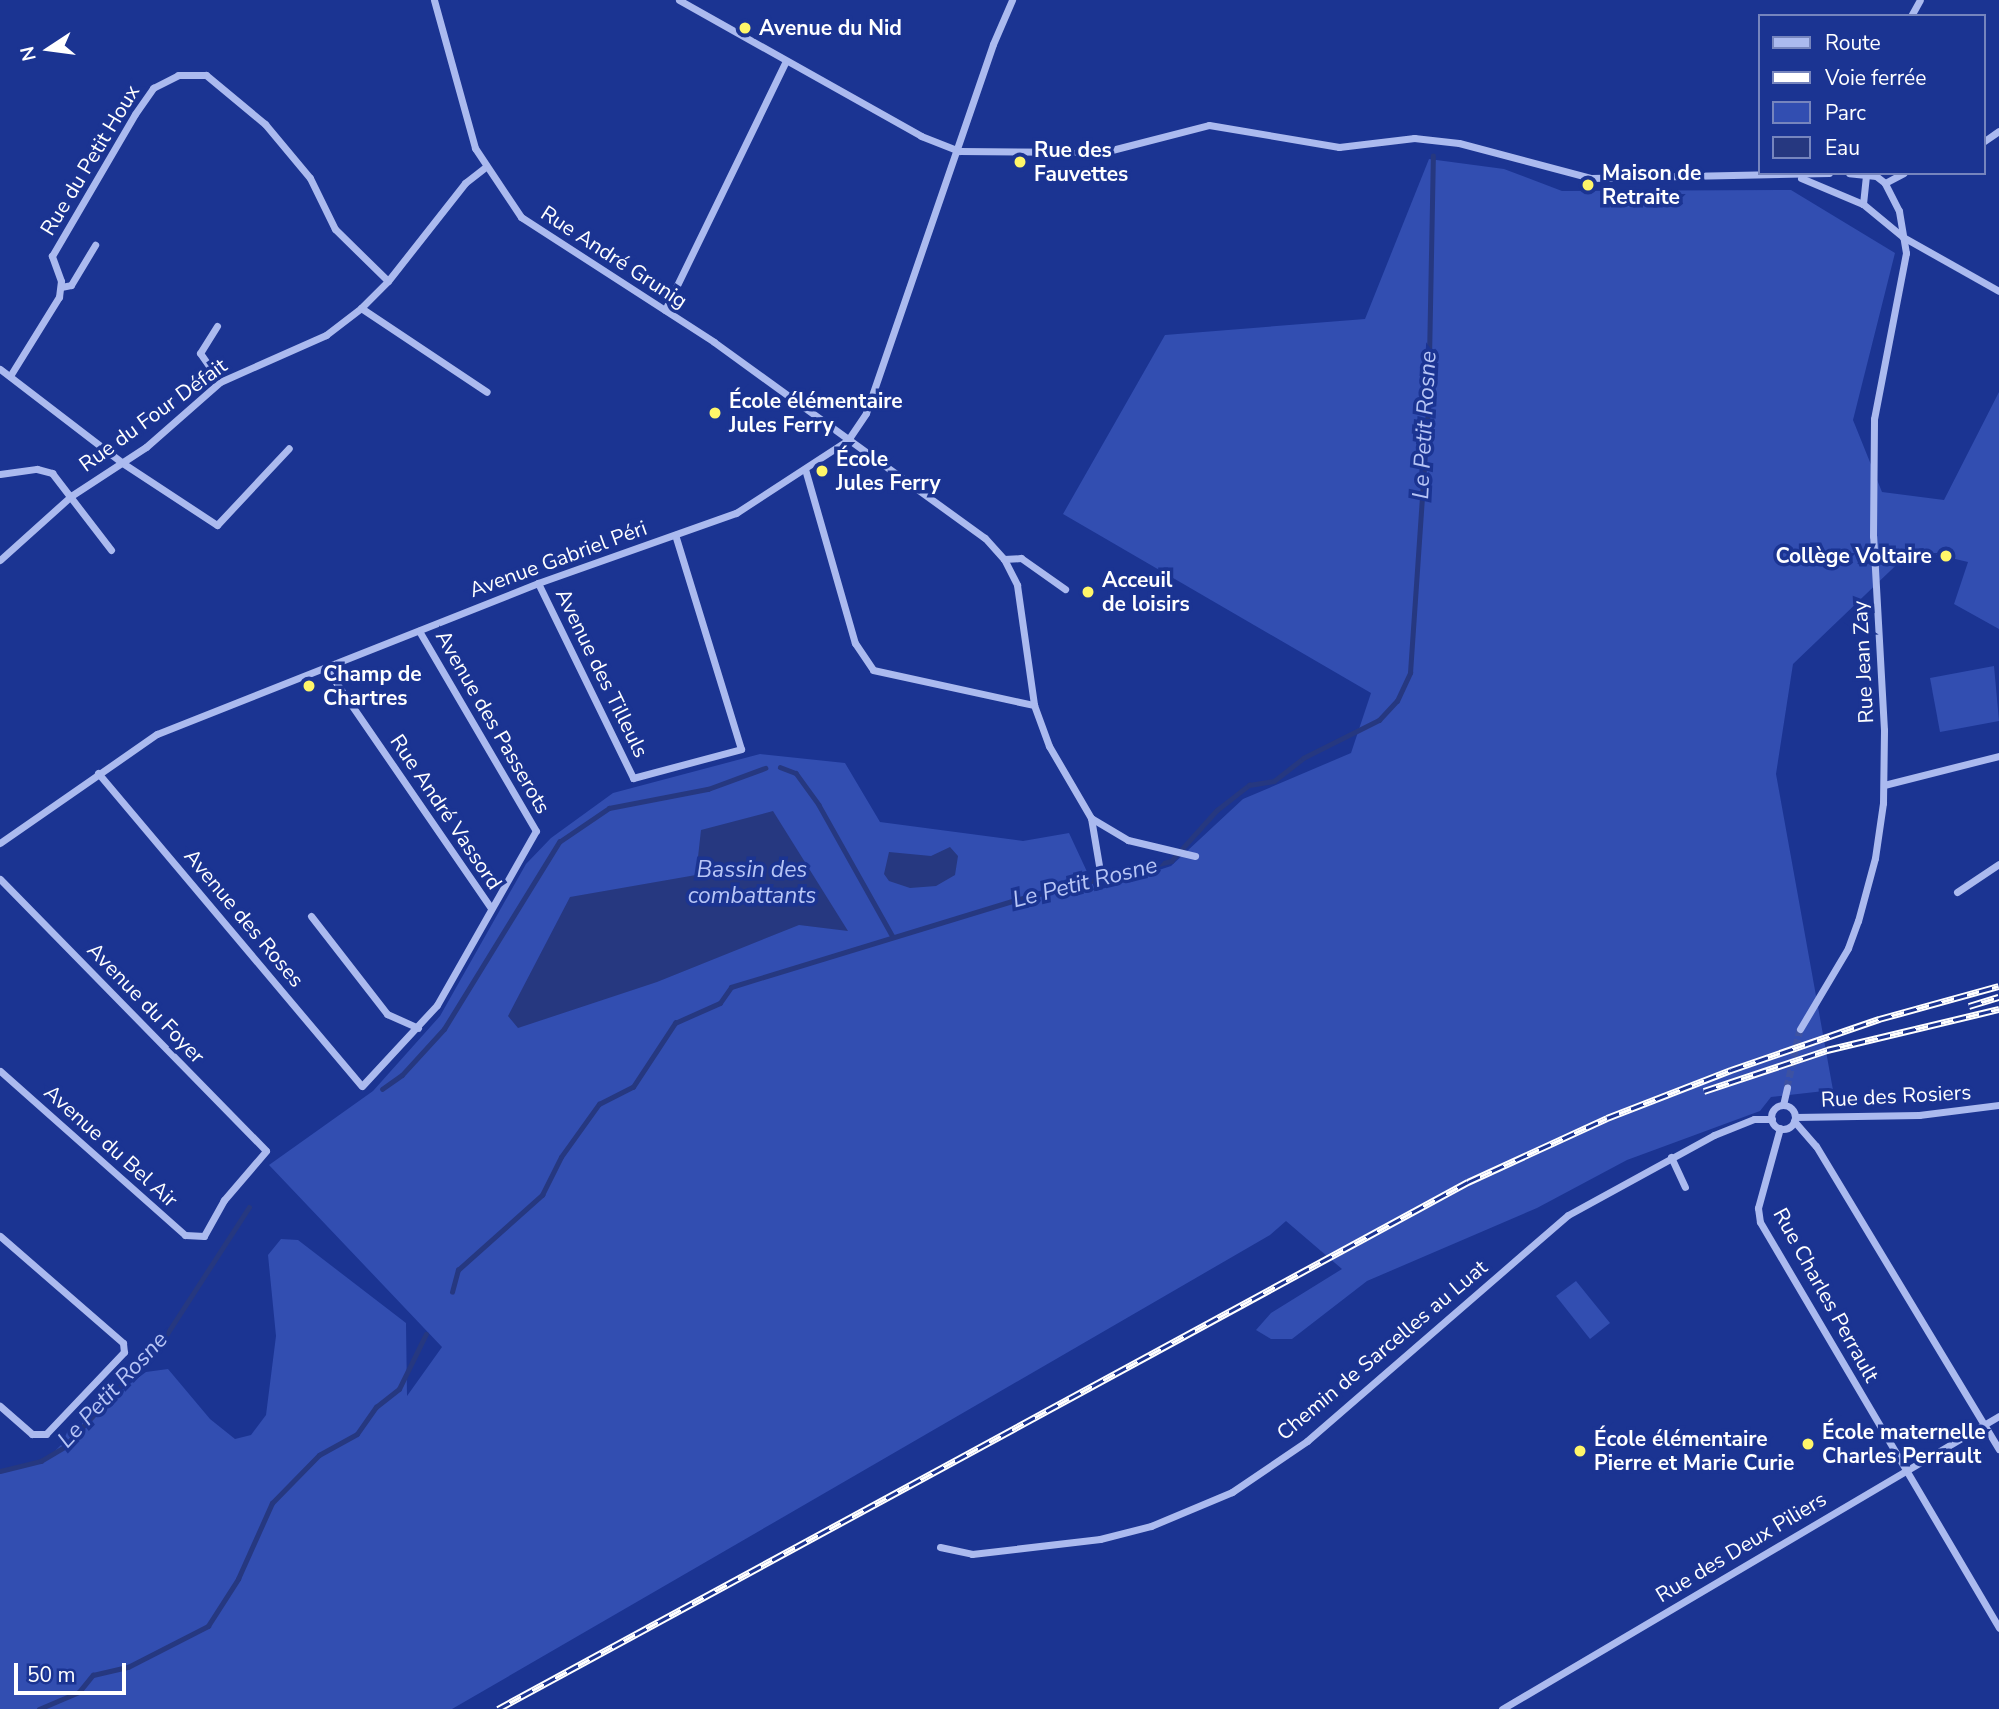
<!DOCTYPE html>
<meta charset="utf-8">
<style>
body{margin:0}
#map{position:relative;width:1999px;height:1709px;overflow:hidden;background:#1b3492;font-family:"Nunito Sans",sans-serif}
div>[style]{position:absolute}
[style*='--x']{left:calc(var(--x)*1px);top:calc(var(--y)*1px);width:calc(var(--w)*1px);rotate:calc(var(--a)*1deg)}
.green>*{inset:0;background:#324eb1}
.water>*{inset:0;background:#263880}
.stream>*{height:4.5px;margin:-2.25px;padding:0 2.25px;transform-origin:2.25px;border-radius:2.25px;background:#263880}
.minor-tunnel>*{height:7px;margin-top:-3.5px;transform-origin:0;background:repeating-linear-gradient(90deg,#3d52a2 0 7px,transparent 0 10.5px)}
.minor>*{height:7px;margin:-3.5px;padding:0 3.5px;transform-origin:3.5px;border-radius:3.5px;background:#abbaef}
.minor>.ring{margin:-3.5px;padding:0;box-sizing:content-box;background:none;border:7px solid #abbaef;border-radius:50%}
.rail>*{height:7px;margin-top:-3.5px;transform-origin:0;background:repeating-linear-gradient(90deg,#1b3492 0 13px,#fff 0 26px);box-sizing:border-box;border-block:2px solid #fff}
.dots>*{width:19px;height:19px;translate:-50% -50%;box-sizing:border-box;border:4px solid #1b3492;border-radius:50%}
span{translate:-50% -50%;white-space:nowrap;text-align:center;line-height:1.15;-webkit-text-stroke:7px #1b3492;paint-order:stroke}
.poi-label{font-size:21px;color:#fff;font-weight:700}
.left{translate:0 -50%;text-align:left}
.right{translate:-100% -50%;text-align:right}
.street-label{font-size:21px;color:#fff}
.water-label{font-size:23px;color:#b7c5f6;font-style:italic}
.legend{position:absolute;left:1758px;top:14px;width:228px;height:161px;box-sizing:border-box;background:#1b3492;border:2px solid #7685be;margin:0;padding:9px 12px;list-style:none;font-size:21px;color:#fff}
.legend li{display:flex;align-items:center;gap:14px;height:35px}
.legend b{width:35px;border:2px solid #7685be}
.north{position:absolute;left:14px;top:14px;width:70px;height:70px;-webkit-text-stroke:5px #1b3492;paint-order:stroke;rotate:257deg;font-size:19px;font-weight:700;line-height:28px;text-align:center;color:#fff}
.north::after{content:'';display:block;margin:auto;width:24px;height:32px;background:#fff;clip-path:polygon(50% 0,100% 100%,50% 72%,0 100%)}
.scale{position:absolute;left:14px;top:1663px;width:112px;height:32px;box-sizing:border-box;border:4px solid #fff;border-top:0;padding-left:9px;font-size:21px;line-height:24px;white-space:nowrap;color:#fff;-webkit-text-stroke:5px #1b3492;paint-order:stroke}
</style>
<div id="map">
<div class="green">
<div style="clip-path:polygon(1429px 159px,1504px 169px,1562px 191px,1791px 190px,1895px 253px,1853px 420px,1882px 492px,1944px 500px,1999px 392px,1999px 629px,1954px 604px,1968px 562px,1913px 549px,1793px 664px,1776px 774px,1833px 1090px,1771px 1097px,1760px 1111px,1627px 1160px,1537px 1208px,1367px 1281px,1292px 1339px,1271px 1339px,1256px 1330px,1271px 1313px,1342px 1269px,1286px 1221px,1270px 1235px,452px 1709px,0 1709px,0 1473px,45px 1461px,62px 1444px,68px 1430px,146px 1372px,168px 1369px,210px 1419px,235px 1439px,251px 1435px,266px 1415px,276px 1336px,268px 1255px,281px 1239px,298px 1240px,406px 1323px,407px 1396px,442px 1347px,269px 1165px,373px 1091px,440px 1016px,526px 864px,551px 838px,613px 793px,760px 754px,845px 763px,880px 822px,1023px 841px,1069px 833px,1096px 891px,1171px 866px,1243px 799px,1351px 753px,1371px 693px,1063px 514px,1165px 335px,1365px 319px)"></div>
<div style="clip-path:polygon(1994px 666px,1999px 721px,1940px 732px,1930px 678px)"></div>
<div style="clip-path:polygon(1576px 1281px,1610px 1323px,1590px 1339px,1556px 1296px)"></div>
</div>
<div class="water">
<div style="clip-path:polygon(773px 811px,848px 931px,799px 925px,657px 982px,518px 1028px,508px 1016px,570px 897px,696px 875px,701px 830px)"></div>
<div style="clip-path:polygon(950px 847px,958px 856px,955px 875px,936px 886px,910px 888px,889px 881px,884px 874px,889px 852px,931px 856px)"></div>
</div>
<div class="stream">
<div style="--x:780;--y:767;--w:17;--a:21"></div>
<div style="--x:796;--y:773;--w:39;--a:54"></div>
<div style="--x:819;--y:805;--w:151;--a:60.7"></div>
<div style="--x:382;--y:1089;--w:24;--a:-35"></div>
<div style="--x:402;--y:1075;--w:62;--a:-47.6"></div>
<div style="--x:444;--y:1029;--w:220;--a:-58.4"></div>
<div style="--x:559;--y:842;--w:60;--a:-34.2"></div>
<div style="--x:609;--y:808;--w:101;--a:-10.9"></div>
<div style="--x:708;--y:789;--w:61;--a:-20.2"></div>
<div style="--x:452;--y:1292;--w:23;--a:-75"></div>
<div style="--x:458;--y:1270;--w:113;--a:-41.8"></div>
<div style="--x:542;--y:1195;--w:42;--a:-63.4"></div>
<div style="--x:561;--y:1157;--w:65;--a:-54.4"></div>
<div style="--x:599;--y:1104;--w:38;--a:-27"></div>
<div style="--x:633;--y:1087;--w:77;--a:-56.7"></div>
<div style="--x:675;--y:1023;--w:49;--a:-24"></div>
<div style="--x:720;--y:1003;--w:19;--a:-55"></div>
<div style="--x:731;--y:987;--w:297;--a:-17"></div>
<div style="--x:1015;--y:900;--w:161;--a:-14"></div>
<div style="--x:1171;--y:861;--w:69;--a:-48"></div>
<div style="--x:1217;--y:810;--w:41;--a:-38"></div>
<div style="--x:1249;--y:785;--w:25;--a:-9"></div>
<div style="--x:1274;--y:781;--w:37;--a:-38"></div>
<div style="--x:1303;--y:758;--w:85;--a:-26.6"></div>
<div style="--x:1379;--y:720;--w:26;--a:-47"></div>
<div style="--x:1397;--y:701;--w:31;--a:-65"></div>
<div style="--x:1410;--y:673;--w:263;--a:-86.1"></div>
<div style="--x:1428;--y:411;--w:255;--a:-88.9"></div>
<div style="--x:0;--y:1471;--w:42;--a:-13.7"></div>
<div style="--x:41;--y:1461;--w:27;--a:-31"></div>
<div style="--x:64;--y:1447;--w:146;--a:-47.2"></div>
<div style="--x:163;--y:1340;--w:158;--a:-57.1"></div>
<div style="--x:39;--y:1709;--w:43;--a:-23"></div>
<div style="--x:79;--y:1692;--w:22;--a:-51"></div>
<div style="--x:93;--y:1675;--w:36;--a:-13"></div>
<div style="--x:128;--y:1667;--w:90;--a:-27.1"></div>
<div style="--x:208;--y:1626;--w:56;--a:-57.4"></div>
<div style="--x:238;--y:1579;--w:83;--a:-65.9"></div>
<div style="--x:272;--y:1503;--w:67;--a:-45.6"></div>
<div style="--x:319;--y:1455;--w:43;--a:-28.9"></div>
<div style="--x:357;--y:1434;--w:33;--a:-55"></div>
<div style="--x:376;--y:1407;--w:29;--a:-38"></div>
<div style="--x:399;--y:1389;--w:61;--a:-63.9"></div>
</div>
<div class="minor-tunnel">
<div style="--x:1787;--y:1087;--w:59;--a:-77.4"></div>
</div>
<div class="minor">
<div style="--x:434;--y:0;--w:154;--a:74.5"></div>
<div style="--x:475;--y:148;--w:83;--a:56.3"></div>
<div style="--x:521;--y:217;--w:230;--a:32.9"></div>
<div style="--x:714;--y:342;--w:334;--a:35.9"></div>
<div style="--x:985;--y:538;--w:28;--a:48"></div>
<div style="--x:1004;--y:559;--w:29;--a:63"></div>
<div style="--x:1017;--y:585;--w:121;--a:81.9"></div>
<div style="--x:1034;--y:705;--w:44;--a:69.9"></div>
<div style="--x:1049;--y:746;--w:83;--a:59.7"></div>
<div style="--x:1091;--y:818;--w:54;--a:80.4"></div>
<div style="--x:679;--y:0;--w:278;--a:29.3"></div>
<div style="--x:921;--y:136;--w:41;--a:21.5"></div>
<div style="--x:959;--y:151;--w:145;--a:0.4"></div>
<div style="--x:1104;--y:152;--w:108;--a:-14.4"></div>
<div style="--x:1209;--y:125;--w:132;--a:9.6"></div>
<div style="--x:1339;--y:147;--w:76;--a:-6.8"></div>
<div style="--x:1414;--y:138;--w:45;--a:6.3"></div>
<div style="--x:1459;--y:143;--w:137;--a:14.9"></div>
<div style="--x:1591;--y:178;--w:238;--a:-1.2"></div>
<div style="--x:1911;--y:16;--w:18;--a:-61"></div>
<div style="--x:1983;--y:142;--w:19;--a:-35"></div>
<div style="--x:1801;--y:178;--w:67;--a:22.8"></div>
<div style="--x:1863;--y:204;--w:52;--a:39.5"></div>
<div style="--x:1903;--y:237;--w:110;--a:29.4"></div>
<div style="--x:1885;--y:183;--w:21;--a:-28"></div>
<div style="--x:1863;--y:204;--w:31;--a:-84"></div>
<div style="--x:61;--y:287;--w:10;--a:-11"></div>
<div style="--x:71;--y:285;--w:47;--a:-59"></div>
<div style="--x:361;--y:308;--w:151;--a:33.7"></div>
<div style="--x:665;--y:310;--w:277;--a:-64.1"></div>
<div style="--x:217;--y:326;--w:32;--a:122"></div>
<div style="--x:200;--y:353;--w:35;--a:55"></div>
<div style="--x:0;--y:369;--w:153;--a:37.5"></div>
<div style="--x:121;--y:462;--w:115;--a:33.3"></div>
<div style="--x:217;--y:525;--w:105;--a:-46.9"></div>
<div style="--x:10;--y:376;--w:93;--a:-58.2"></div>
<div style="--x:59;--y:297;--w:16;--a:-83"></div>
<div style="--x:61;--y:281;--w:27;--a:-110"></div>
<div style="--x:52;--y:256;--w:164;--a:-59.7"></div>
<div style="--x:135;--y:114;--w:32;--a:-55"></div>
<div style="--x:153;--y:88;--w:28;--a:-27"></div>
<div style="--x:178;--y:75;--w:28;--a:0"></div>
<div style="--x:206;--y:75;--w:77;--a:39.7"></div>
<div style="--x:265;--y:124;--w:70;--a:50.2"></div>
<div style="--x:310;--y:178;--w:57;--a:63.9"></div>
<div style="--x:335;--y:229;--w:74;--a:44.5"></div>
<div style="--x:805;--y:469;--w:181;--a:74"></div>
<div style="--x:855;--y:643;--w:32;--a:56"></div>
<div style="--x:873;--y:670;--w:165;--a:12.3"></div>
<div style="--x:0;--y:474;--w:37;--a:-8"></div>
<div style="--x:37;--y:469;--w:16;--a:15"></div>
<div style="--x:52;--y:473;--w:97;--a:52.5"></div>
<div style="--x:1004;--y:559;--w:17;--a:-3"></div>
<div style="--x:1021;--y:558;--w:54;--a:35.2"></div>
<div style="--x:0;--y:560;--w:96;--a:-42"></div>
<div style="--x:71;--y:496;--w:90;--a:-33.2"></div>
<div style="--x:146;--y:447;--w:98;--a:-41.3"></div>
<div style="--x:220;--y:382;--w:116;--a:-23.9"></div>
<div style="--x:326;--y:335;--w:44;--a:-37.6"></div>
<div style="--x:361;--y:308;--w:38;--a:-45"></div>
<div style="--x:388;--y:281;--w:125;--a:-51.8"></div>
<div style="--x:465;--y:183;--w:24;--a:-38"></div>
<div style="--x:538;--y:583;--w:217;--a:64"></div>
<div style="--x:633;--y:778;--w:112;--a:-15"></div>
<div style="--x:741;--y:749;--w:224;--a:-107.1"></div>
<div style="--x:326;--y:668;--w:290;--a:55.5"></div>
<div style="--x:98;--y:773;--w:409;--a:49.9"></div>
<div style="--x:362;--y:1086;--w:110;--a:-47.2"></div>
<div style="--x:437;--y:1005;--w:200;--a:-60.4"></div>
<div style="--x:536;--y:831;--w:232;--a:-120.3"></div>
<div style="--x:1884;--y:785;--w:119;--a:-14.2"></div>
<div style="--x:1091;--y:818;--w:43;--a:30.7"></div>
<div style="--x:1128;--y:840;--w:69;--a:13.4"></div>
<div style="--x:0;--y:843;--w:191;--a:-34.8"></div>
<div style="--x:157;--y:734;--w:410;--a:-21.6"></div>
<div style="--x:538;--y:583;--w:210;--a:-19.5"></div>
<div style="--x:736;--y:513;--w:134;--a:-33.1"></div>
<div style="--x:848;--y:440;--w:32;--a:-56"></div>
<div style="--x:866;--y:413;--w:390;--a:-71"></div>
<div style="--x:993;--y:44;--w:48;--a:-66.6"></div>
<div style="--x:0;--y:879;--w:380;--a:45.6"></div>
<div style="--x:266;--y:1151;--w:65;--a:130.6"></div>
<div style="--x:224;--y:1200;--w:41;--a:119.1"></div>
<div style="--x:204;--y:1236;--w:19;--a:-177"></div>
<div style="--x:185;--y:1235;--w:247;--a:-138.4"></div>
<div style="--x:1957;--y:892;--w:50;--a:-33.7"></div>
<div style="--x:311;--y:916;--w:124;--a:52.2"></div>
<div style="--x:387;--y:1014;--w:34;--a:24"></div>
<div style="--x:1800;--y:1029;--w:94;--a:-59.3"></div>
<div style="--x:1848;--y:948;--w:29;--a:-70"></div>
<div style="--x:1858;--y:921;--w:65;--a:-74.9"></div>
<div style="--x:1875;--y:858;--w:56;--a:-81.7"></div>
<div style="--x:1883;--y:803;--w:73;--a:-89.2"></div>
<div style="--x:1884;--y:730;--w:194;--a:-93.2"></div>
<div style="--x:1873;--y:536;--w:117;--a:-89.5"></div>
<div style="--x:1874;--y:419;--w:169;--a:-79.1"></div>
<div style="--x:1906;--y:253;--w:43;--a:-99.5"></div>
<div style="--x:1899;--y:211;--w:31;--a:-117"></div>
<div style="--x:1885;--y:183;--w:11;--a:-142"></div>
<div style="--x:1876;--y:176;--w:27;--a:-174"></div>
<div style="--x:1783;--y:1105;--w:18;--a:-77"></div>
<div class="ring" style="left:1771px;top:1105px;width:17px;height:17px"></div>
<div style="--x:1795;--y:1117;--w:124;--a:-0.9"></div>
<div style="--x:1919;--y:1115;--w:81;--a:-7.1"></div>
<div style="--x:1794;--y:1121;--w:33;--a:49"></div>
<div style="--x:1816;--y:1146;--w:354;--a:58.9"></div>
<div style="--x:1780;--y:1128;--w:83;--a:105.4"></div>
<div style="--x:1758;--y:1208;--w:14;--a:82"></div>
<div style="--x:1760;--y:1222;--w:471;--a:59.5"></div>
<div style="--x:1671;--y:1157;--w:33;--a:65"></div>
<div style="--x:0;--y:1236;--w:163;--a:41"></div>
<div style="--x:123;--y:1343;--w:9;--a:84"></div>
<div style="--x:124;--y:1352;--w:113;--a:133.6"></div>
<div style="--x:46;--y:1434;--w:14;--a:180"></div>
<div style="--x:32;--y:1434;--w:43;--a:-138.8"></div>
<div style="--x:940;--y:1547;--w:33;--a:12"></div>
<div style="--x:972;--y:1554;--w:129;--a:-6.7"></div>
<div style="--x:1100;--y:1539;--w:53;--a:-14.3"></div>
<div style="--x:1151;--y:1526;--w:88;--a:-22.8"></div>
<div style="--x:1232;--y:1492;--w:91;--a:-34.2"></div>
<div style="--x:1307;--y:1441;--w:345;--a:-40.9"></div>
<div style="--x:1568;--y:1215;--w:166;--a:-28.7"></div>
<div style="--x:1714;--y:1135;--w:43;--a:-21.8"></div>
<div style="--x:1754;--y:1119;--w:18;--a:0"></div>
<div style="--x:1502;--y:1709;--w:577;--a:-30.52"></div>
</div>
<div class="rail">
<div style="--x:1969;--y:1006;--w:31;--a:-17"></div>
<div style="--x:1704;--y:1091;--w:130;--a:-18.4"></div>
<div style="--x:1827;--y:1050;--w:177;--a:-13.4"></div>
<div style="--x:498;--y:1709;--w:1104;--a:-28.52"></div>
<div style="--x:1468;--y:1182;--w:153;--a:-24.7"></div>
<div style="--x:1607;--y:1118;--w:133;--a:-21.2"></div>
<div style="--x:1731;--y:1070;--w:157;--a:-19"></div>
<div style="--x:1879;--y:1019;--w:124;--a:-15.4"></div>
</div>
<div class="dots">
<div style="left:745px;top:28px;background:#fff669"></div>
<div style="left:1020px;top:162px;background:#fff669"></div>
<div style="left:1588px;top:185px;background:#fff669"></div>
<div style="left:715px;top:413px;background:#fff669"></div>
<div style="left:822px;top:471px;background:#fff669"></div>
<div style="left:1946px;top:556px;background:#fff669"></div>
<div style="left:1088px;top:592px;background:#fff669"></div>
<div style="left:309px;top:686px;background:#fff669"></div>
<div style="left:1808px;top:1444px;background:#fff669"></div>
<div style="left:1580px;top:1451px;background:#fff669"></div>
</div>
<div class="poi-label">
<span class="left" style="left:759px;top:28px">Avenue du Nid</span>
<span class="left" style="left:1034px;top:162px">Rue des<br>Fauvettes</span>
<span class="left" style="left:1602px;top:185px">Maison de<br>Retraite</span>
<span class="left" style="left:729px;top:413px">École élémentaire<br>Jules Ferry</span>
<span class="left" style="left:836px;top:471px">École<br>Jules Ferry</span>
<span class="right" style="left:1932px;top:556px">Collège Voltaire</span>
<span class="left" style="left:1102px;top:592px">Acceuil<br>de loisirs</span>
<span class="left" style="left:323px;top:686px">Champ de<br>Chartres</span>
<span class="left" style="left:1822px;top:1444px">École maternelle<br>Charles Perrault</span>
<span class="left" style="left:1594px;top:1451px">École élémentaire<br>Pierre et Marie Curie</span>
</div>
<div class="street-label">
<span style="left:90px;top:160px;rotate:-59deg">Rue du Petit Houx</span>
<span style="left:614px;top:257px;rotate:33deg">Rue André Grunig</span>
<span style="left:153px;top:415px;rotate:-36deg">Rue du Four Défait</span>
<span style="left:558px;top:559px;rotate:-20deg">Avenue Gabriel Péri</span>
<span style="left:1863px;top:662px;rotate:-93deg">Rue Jean Zay</span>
<span style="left:602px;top:673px;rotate:64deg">Avenue des Tilleuls</span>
<span style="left:493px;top:722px;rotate:60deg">Avenue des Passerots</span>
<span style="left:446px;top:812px;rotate:56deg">Rue André Vassord</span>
<span style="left:244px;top:918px;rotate:50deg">Avenue des Roses</span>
<span style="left:146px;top:1003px;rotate:46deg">Avenue du Foyer</span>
<span style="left:1896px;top:1096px;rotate:-3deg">Rue des Rosiers</span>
<span style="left:111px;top:1146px;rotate:42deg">Avenue du Bel Air</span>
<span style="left:1826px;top:1295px;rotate:61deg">Rue Charles Perrault</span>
<span style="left:1382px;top:1350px;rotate:-40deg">Chemin de Sarcelles au Luat</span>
<span style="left:1741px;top:1547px;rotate:-31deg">Rue des Deux Piliers</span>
</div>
<div class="water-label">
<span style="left:1425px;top:425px;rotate:-87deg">Le Petit Rosne</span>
<span style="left:752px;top:883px">Bassin des<br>combattants</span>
<span style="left:1085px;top:883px;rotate:-14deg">Le Petit Rosne</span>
<span style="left:113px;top:1390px;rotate:-47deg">Le Petit Rosne</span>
</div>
<ul class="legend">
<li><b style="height:9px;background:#abbaef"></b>Route</li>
<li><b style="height:9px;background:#fff"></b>Voie ferrée</li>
<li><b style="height:19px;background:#324eb1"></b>Parc</li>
<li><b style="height:19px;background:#263880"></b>Eau</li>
</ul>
<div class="north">N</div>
<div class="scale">50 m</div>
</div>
